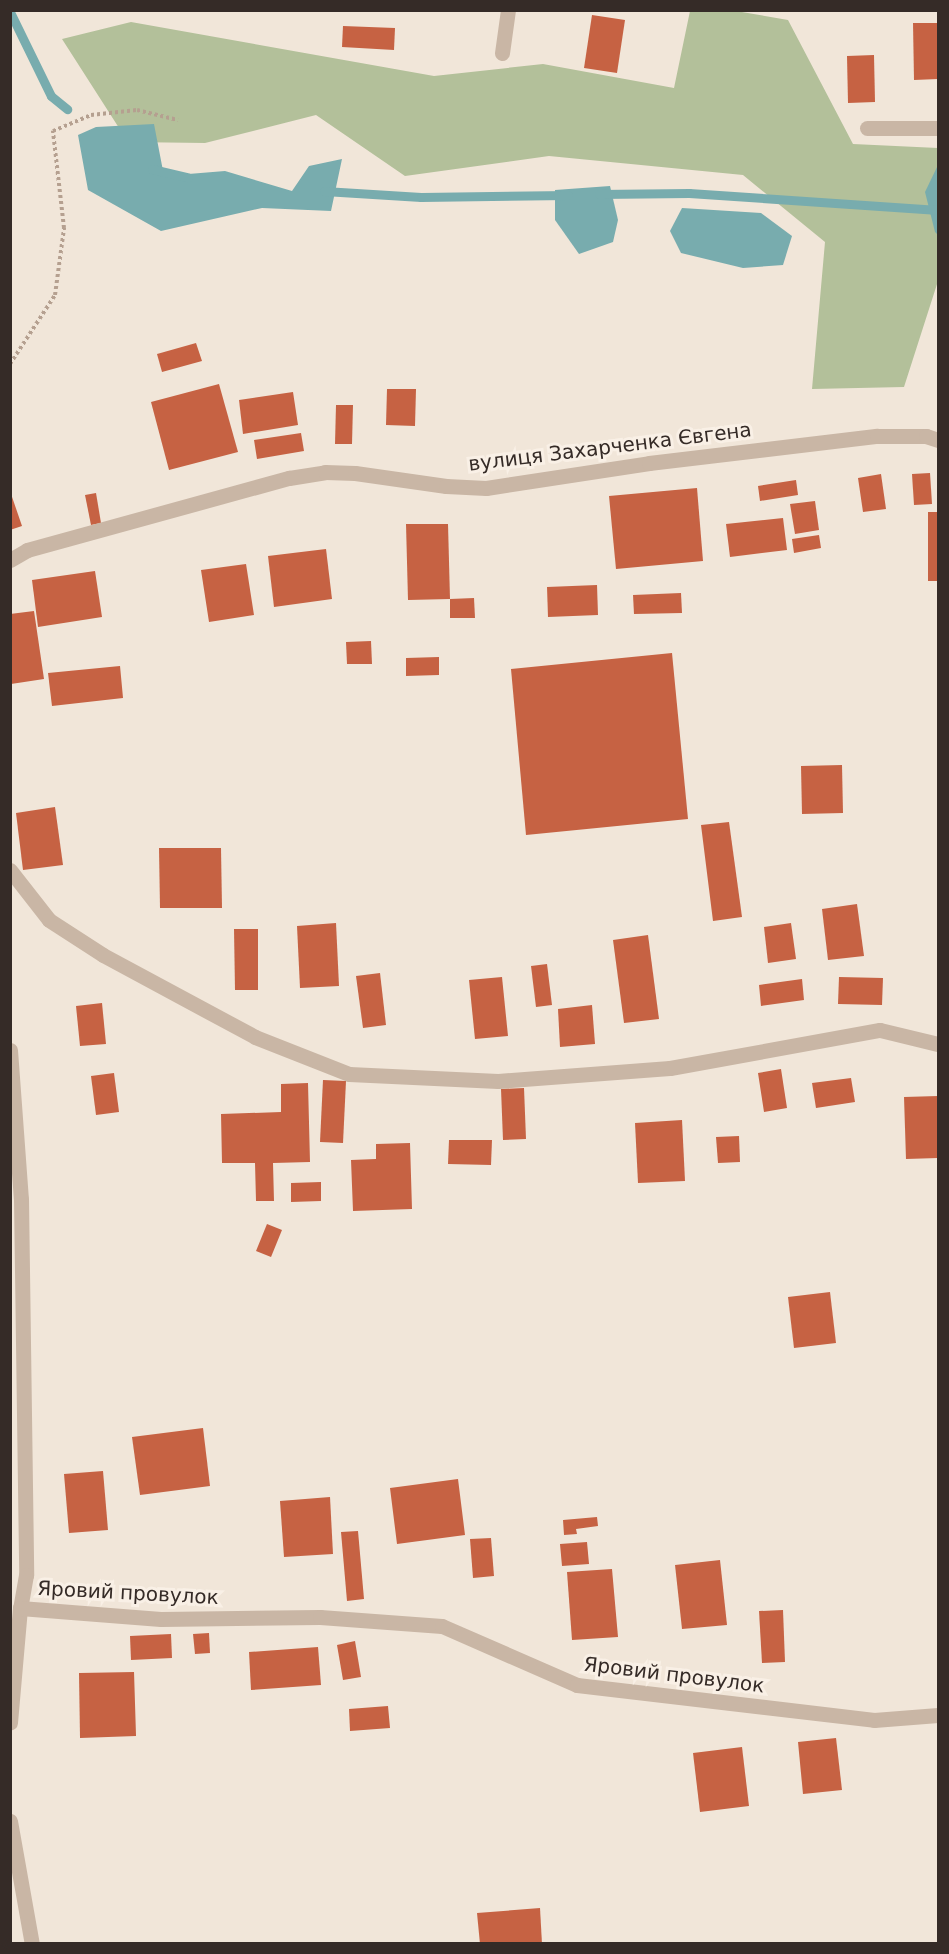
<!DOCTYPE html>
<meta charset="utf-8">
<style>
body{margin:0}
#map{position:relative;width:949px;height:1954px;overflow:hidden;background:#f1e6d9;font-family:"DejaVu Sans",sans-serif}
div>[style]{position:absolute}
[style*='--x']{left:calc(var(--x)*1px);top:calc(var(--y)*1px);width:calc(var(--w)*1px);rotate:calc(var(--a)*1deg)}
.green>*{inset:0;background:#b3c09a}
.water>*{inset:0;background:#78acae}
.stream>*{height:9px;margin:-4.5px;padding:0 4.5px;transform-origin:4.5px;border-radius:4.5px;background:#78acae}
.building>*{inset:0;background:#c66243}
.path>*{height:4px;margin-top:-2px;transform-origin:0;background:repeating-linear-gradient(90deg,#b5a090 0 3px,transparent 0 6px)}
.minor>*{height:15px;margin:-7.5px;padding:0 7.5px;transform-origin:7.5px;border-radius:7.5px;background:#c9b6a5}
span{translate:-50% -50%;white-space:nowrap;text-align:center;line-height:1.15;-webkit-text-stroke:6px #f9f0e6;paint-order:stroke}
.street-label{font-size:20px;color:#352b27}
.frame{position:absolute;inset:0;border:12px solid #352b27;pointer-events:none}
</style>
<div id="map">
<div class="green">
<div style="clip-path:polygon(690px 11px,736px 11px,788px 20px,853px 144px,938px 148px,938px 281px,904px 387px,812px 389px,825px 242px,743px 175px,549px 156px,405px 176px,316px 115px,205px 143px,128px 142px,62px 39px,131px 22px,434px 76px,543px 64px,674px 88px)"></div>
</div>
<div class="water">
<div style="clip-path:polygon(154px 124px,164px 176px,225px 171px,292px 191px,309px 166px,342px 159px,331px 211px,262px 208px,161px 231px,88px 190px,78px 135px,96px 127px)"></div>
<div style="clip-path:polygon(938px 165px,938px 235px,935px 232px,925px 192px)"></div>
<div style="clip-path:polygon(610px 186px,618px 220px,613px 242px,579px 254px,555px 220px,555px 190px)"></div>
<div style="clip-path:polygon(682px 208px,761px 213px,792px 236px,783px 265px,743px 268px,681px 253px,670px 231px)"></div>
</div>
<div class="stream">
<div style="--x:10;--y:12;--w:93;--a:64"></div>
<div style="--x:51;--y:96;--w:21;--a:39"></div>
<div style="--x:152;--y:169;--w:37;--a:13"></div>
<div style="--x:324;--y:191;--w:97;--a:3.5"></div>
<div style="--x:421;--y:197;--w:147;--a:-0.8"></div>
<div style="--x:599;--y:194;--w:90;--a:-0.6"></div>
<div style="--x:689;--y:193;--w:250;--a:3.9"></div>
</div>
<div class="building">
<div style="clip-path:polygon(592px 15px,625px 20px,617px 73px,584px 68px)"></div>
<div style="clip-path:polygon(913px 23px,938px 23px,938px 79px,914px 80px)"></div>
<div style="clip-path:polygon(343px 26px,395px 28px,394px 50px,342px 47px)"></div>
<div style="clip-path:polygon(874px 55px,875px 102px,848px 103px,847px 56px)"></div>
<div style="clip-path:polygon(196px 343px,202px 361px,162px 372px,157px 354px)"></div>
<div style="clip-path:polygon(219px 384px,238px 452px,169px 470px,151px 402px)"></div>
<div style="clip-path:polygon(387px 389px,416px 389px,415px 426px,386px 425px)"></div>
<div style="clip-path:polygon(293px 392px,298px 425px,243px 434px,239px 400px)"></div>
<div style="clip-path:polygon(336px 405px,353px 405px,352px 444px,335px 444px)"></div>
<div style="clip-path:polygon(301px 433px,304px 451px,257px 459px,254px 440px)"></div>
<div style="clip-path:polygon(930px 473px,932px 504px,914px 505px,912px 474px)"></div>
<div style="clip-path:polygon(881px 474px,886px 509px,863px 512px,858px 478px)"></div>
<div style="clip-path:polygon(796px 480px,798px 495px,760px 501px,758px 486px)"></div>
<div style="clip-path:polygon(697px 488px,703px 561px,616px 569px,609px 496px)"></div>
<div style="clip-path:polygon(10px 491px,22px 526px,10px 530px)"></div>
<div style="clip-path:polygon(96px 493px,101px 523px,91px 525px,85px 495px)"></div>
<div style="clip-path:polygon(815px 501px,819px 530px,795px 534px,790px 504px)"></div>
<div style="clip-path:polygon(928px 512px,938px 512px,938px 581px,928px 581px)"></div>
<div style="clip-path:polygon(783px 518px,787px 550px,730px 557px,726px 524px)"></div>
<div style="clip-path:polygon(406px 524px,448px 524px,450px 599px,408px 600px)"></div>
<div style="clip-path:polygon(819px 535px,821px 548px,794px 553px,792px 539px)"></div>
<div style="clip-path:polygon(326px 549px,332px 599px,274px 607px,268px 556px)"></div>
<div style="clip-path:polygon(246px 564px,254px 615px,209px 622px,201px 570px)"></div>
<div style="clip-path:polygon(95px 571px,102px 617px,38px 627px,32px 580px)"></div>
<div style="clip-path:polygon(597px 585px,598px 615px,548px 617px,547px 587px)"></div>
<div style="clip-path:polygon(681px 593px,682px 613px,634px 614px,633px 595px)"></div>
<div style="clip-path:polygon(474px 598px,475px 618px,450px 618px,450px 599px)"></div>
<div style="clip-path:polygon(34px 611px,44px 679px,11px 684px,10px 614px)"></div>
<div style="clip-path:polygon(371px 641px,372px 664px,347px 664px,346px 642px)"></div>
<div style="clip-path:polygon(672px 653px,688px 819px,526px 835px,511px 669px)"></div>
<div style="clip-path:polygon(439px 657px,439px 675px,406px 676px,406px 658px)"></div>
<div style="clip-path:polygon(120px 666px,123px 698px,52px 706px,48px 673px)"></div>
<div style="clip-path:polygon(842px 765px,843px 813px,802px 814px,801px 766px)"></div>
<div style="clip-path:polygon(55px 807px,63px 865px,23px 870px,16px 813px)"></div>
<div style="clip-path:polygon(729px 822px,742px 917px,713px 921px,701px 825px)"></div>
<div style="clip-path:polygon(159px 848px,221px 848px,222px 908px,160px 908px)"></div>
<div style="clip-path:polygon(857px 904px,864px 956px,828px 960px,822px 909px)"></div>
<div style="clip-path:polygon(336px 923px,339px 986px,300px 988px,297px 926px)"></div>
<div style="clip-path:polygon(791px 923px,796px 959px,768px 963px,764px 927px)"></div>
<div style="clip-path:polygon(234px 929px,258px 929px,258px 990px,235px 990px)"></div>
<div style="clip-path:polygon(648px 935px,659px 1019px,624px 1023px,613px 940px)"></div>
<div style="clip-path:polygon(547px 964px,552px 1005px,536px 1007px,531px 966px)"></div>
<div style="clip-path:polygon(380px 973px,386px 1025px,363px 1028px,356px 976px)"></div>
<div style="clip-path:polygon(502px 977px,508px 1036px,475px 1039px,469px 980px)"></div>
<div style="clip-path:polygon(839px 977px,883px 978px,882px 1005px,838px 1004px)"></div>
<div style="clip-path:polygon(802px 979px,804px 1000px,761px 1006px,759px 985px)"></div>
<div style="clip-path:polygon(102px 1003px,106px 1044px,80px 1046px,76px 1006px)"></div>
<div style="clip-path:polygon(592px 1005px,595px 1044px,560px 1047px,558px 1009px)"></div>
<div style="clip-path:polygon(781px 1069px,787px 1108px,764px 1112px,758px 1073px)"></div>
<div style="clip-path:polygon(114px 1073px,119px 1112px,96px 1115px,91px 1076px)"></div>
<div style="clip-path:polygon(851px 1078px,855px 1102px,816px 1108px,812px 1083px)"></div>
<div style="clip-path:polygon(323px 1080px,346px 1081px,343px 1143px,320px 1142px)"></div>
<div style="clip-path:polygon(308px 1083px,310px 1162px,273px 1163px,274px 1201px,256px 1201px,255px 1163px,222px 1163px,221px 1114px,281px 1112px,281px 1084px)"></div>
<div style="clip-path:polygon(524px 1088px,526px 1139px,503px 1140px,501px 1089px)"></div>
<div style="clip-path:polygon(938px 1096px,938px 1158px,906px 1159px,904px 1097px)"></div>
<div style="clip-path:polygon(682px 1120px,685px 1181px,638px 1183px,635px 1123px)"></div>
<div style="clip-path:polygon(739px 1136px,740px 1162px,718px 1163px,716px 1137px)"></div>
<div style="clip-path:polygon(449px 1140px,492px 1140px,491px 1165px,448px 1164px)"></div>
<div style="clip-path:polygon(410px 1143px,412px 1209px,353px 1211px,351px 1160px,376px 1159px,376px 1144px)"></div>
<div style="clip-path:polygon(321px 1182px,321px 1201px,291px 1202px,291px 1183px)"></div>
<div style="clip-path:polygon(267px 1224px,282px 1230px,271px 1257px,256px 1251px)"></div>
<div style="clip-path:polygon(830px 1292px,836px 1343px,794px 1348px,788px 1297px)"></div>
<div style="clip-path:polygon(203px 1428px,210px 1486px,140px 1495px,132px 1437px)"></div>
<div style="clip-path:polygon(103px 1471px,108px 1530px,69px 1533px,64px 1474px)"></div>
<div style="clip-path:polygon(458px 1479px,465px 1535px,397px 1544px,390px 1488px)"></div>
<div style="clip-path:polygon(330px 1497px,333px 1554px,284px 1557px,280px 1501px)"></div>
<div style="clip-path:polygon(597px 1517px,598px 1526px,576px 1529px,577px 1534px,564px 1535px,563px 1520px)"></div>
<div style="clip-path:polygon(358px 1531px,364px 1599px,347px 1601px,341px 1532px)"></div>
<div style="clip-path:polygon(491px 1538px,494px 1576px,473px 1578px,470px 1539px)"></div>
<div style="clip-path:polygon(587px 1542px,589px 1564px,562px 1566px,560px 1544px)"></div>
<div style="clip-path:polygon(720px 1560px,727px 1625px,682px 1629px,675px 1565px)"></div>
<div style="clip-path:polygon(612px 1569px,618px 1637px,572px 1640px,567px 1572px)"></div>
<div style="clip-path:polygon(783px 1610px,785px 1662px,762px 1663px,759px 1611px)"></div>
<div style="clip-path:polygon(209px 1633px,210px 1653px,195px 1654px,193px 1634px)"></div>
<div style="clip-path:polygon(171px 1634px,172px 1658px,131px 1660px,130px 1636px)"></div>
<div style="clip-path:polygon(355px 1641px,361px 1677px,343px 1680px,337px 1645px)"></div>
<div style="clip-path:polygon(318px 1647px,321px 1685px,251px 1690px,249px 1652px)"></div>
<div style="clip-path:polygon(134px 1672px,136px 1736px,80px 1738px,79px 1673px)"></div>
<div style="clip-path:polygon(388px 1706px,390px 1728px,350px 1731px,349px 1709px)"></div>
<div style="clip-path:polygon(836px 1738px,842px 1790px,803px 1794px,798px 1742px)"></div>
<div style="clip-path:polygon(742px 1747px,749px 1806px,700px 1812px,693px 1753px)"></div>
<div style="clip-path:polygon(540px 1908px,542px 1944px,480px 1944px,477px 1913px)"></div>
</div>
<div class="path">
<div style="--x:10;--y:364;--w:82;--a:-56.9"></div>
<div style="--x:55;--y:295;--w:68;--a:-82.3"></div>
<div style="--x:64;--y:228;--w:98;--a:-96.5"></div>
<div style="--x:53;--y:131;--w:41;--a:-22.8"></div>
<div style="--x:91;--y:115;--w:46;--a:-6.2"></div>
<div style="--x:137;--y:110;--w:42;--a:13.7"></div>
</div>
<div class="minor">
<div style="--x:502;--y:53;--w:43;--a:-82.1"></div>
<div style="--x:867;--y:128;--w:71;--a:0"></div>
<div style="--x:10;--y:560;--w:20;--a:-30"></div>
<div style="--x:27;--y:550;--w:272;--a:-15.4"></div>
<div style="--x:289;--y:478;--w:36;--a:-9"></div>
<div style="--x:325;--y:472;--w:30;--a:2"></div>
<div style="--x:355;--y:473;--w:92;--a:8.1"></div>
<div style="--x:446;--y:486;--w:40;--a:2.9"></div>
<div style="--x:486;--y:488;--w:165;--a:-8.7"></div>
<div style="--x:649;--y:463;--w:230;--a:-6.8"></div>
<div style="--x:877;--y:436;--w:49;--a:0"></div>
<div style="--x:926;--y:436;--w:13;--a:18"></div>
<div style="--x:10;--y:870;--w:63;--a:52"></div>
<div style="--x:49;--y:920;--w:64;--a:32.9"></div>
<div style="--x:103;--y:955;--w:173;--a:28.3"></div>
<div style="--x:255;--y:1037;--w:101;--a:21.5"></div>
<div style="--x:349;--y:1074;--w:149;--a:2.7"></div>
<div style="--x:498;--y:1081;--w:172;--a:-4.3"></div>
<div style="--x:670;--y:1068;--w:213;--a:-10.3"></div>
<div style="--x:880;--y:1030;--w:60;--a:13.6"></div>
<div style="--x:10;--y:1050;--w:149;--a:85.8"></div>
<div style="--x:21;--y:1199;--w:376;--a:89.2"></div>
<div style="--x:26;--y:1575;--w:34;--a:100"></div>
<div style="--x:20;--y:1608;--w:115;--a:95"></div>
<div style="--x:20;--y:1608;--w:141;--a:4.5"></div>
<div style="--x:161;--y:1619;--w:159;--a:-0.7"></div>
<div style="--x:320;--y:1617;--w:122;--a:4.2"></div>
<div style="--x:442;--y:1626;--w:147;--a:23.6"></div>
<div style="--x:577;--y:1685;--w:299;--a:6.7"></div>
<div style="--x:874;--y:1720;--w:64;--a:-4.5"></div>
<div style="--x:10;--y:1821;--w:125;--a:79.9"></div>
</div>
<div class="street-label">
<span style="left:610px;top:447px;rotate:-7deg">вулиця Захарченка Євгена</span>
<span style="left:128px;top:1593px;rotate:3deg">Яровий провулок</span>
<span style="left:674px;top:1675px;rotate:7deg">Яровий провулок</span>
</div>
<div class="frame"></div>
</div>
